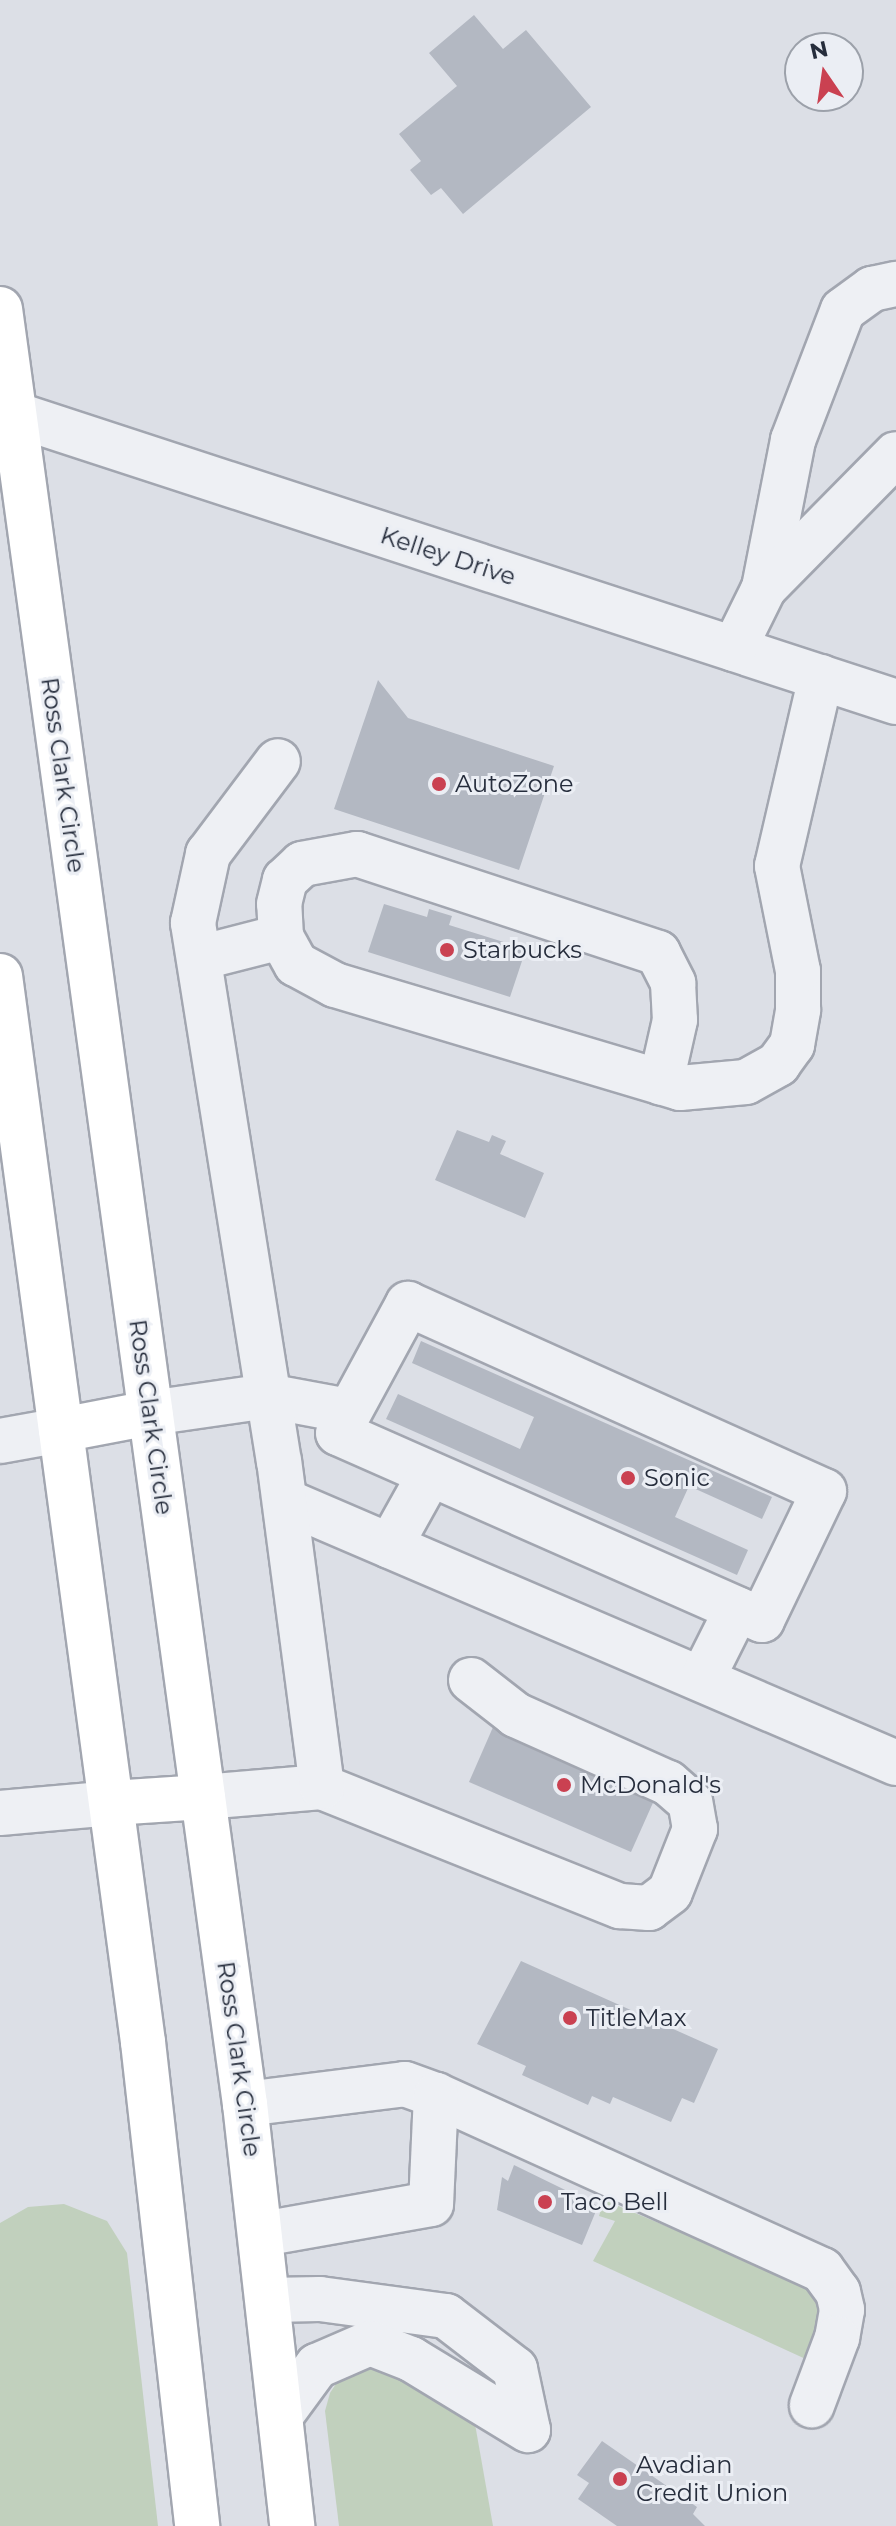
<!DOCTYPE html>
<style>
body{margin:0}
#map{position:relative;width:896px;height:2526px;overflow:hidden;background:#dcdfe6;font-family:Montserrat,sans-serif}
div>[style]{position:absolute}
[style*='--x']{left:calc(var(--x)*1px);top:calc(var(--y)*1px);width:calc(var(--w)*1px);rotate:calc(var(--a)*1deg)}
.green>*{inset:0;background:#c1d0bd}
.building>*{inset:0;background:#b3b8c2}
.roads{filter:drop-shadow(2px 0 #a2a6b0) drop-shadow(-2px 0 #a2a6b0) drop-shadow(0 2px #a2a6b0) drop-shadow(0 -2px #a2a6b0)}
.minor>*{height:44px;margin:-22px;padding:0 22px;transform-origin:22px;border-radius:22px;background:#eef0f4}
.highway>*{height:44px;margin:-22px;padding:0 22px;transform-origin:22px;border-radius:22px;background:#fff}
.dots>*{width:22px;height:22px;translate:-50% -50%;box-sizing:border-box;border:4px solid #ebeef4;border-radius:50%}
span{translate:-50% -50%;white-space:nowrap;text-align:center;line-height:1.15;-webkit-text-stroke:6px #ebeef4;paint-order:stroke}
.street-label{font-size:24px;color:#262d3c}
.poi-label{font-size:24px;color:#262d3c}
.left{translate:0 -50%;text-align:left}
.north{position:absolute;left:784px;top:32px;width:80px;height:80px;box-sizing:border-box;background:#ebeef4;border:2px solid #9ca1aa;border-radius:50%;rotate:347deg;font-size:22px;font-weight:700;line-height:32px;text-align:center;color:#262d3c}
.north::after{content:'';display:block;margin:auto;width:28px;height:36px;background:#ca4151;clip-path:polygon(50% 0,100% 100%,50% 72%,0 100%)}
</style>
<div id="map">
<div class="green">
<div style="clip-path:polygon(604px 2200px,804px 2284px,822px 2301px,810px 2361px,593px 2261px,615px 2221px,599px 2216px)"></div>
<div style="clip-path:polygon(64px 2204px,107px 2221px,127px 2253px,158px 2526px,0 2526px,0 2223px,28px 2207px)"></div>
<div style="clip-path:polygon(379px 2361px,475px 2424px,493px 2526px,339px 2526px,325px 2411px,330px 2393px,345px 2370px)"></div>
</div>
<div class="building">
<div style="clip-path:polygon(474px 15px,503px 49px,526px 30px,591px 107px,463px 214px,441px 188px,431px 195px,410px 170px,421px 161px,399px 134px,457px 86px,429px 53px)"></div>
<div style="clip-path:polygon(378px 680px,408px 718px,554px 766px,519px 870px,334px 809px)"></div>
<div style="clip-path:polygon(384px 904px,427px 917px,429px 909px,452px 916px,449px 925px,526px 949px,510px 997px,368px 952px)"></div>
<div style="clip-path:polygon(457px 1130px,489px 1142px,492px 1135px,506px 1141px,500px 1154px,544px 1173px,525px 1218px,435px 1180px)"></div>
<div style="clip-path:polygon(421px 1341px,772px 1497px,762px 1519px,689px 1486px,675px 1517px,748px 1550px,737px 1575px,386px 1419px,398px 1394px,520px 1449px,534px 1417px,412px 1363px)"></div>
<div style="clip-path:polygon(497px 1718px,660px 1787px,631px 1852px,469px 1782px)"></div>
<div style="clip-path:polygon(521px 1961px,718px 2049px,694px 2103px,682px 2098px,671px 2122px,613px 2097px,610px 2104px,592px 2096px,588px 2105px,522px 2075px,526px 2066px,477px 2044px)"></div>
<div style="clip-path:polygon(514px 2165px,598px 2206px,582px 2245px,497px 2210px,502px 2177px,508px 2181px)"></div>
<div style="clip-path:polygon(602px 2441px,697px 2507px,693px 2514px,705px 2526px,617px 2526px,578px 2499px,589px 2483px,577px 2475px)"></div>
</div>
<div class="roads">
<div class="minor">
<div style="--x:0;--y:414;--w:14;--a:0"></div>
<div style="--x:14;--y:414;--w:928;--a:18.08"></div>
<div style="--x:764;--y:588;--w:151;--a:-78.9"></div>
<div style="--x:793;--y:440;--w:139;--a:-69"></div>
<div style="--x:843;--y:310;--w:36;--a:-36"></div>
<div style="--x:872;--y:289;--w:25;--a:-12"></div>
<div style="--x:734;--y:649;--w:68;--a:-63.8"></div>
<div style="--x:764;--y:588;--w:188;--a:-45.4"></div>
<div style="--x:281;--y:937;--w:33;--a:-93"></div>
<div style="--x:279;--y:904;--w:25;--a:-76"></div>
<div style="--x:285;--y:880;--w:23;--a:-43"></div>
<div style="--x:302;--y:864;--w:56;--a:-10.3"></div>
<div style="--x:357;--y:854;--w:317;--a:18.2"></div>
<div style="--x:658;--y:953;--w:34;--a:63"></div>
<div style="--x:673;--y:983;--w:37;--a:87"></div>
<div style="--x:675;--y:1020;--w:64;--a:102.7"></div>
<div style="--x:199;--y:958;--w:85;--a:-14.4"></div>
<div style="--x:281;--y:937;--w:31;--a:61"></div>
<div style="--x:296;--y:964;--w:44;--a:28.3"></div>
<div style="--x:335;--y:985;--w:360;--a:16.6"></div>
<div style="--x:680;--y:1088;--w:66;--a:-5.2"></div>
<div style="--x:746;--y:1082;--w:37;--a:-29"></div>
<div style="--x:778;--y:1064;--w:24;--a:-54"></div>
<div style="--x:792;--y:1045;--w:36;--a:-80"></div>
<div style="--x:798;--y:1010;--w:39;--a:-90"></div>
<div style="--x:798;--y:971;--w:107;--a:-101.3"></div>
<div style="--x:777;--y:866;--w:194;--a:-76.9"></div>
<div style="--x:408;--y:1304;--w:456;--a:24.2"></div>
<div style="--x:824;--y:1491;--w:143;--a:115.7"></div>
<div style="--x:762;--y:1620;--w:463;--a:-156.2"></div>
<div style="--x:338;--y:1433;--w:147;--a:-61.5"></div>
<div style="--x:150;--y:1413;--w:119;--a:-8.2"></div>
<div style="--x:268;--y:1396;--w:81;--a:10.6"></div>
<div style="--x:0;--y:1441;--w:62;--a:-10.2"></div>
<div style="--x:285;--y:1501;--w:665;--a:23.21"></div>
<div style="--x:390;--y:1546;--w:82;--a:-60.9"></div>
<div style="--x:702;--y:1679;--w:78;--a:-63.4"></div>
<div style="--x:322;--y:1787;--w:321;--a:21.8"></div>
<div style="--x:620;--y:1906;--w:29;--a:4"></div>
<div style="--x:649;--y:1908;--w:26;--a:-37"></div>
<div style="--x:670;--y:1892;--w:68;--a:-68.4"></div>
<div style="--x:695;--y:1829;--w:27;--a:-100"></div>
<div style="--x:690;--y:1802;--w:29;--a:-139"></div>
<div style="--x:668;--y:1783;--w:167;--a:-155.9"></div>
<div style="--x:516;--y:1715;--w:57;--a:-142.1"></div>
<div style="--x:203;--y:1797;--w:119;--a:-4.8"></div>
<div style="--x:322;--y:1787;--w:328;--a:-97.5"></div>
<div style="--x:279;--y:1462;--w:546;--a:-99.07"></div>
<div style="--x:193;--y:923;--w:71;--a:-77.7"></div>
<div style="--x:208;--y:854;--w:116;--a:-53"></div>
<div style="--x:0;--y:1813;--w:112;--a:-5.1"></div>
<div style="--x:436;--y:2095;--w:424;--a:24.4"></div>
<div style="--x:822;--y:2270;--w:27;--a:54"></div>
<div style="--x:838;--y:2292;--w:18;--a:77"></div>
<div style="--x:842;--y:2310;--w:28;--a:100"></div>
<div style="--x:837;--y:2338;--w:72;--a:110.5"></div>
<div style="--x:245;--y:2104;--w:161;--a:-7.1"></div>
<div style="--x:405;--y:2084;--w:33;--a:20"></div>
<div style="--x:436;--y:2095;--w:109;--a:92.6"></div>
<div style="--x:431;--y:2204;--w:172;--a:169.9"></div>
<div style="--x:269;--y:2300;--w:51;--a:-1.1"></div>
<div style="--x:320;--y:2299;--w:127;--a:7.7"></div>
<div style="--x:446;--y:2316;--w:87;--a:37.5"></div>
<div style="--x:515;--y:2369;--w:62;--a:78"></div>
<div style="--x:281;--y:2415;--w:61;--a:-53.7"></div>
<div style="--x:317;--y:2366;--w:58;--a:-23.5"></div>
<div style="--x:370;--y:2343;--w:44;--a:21.3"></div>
<div style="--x:411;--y:2359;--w:137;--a:31.3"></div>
</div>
<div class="highway">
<div style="--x:0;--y:309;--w:1812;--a:82.23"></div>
<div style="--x:245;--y:2104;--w:425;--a:83.6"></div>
<div style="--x:0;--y:976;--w:1076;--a:82.36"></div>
<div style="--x:143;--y:2042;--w:487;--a:83.6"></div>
<div style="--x:61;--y:1430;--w:91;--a:-10.8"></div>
<div style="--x:112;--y:1803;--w:91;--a:-3.8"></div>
</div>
</div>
<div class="dots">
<div style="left:439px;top:784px;background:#ca4151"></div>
<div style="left:447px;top:950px;background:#ca4151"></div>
<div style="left:628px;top:1478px;background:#ca4151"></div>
<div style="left:564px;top:1785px;background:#ca4151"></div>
<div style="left:570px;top:2018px;background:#ca4151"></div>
<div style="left:545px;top:2202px;background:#ca4151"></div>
<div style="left:620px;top:2479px;background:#ca4151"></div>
</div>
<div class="street-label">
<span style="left:448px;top:556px;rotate:18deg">Kelley Drive</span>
<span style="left:63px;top:775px;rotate:82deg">Ross Clark Circle</span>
<span style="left:151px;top:1417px;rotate:82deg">Ross Clark Circle</span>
<span style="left:239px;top:2059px;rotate:82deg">Ross Clark Circle</span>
</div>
<div class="poi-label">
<span class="left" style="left:455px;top:784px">AutoZone</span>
<span class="left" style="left:463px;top:950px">Starbucks</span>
<span class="left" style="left:644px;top:1478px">Sonic</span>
<span class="left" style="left:580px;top:1785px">McDonald's</span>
<span class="left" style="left:586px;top:2018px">TitleMax</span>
<span class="left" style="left:561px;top:2202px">Taco Bell</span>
<span class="left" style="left:636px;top:2479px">Avadian<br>Credit Union</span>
</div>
<div class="north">N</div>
</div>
